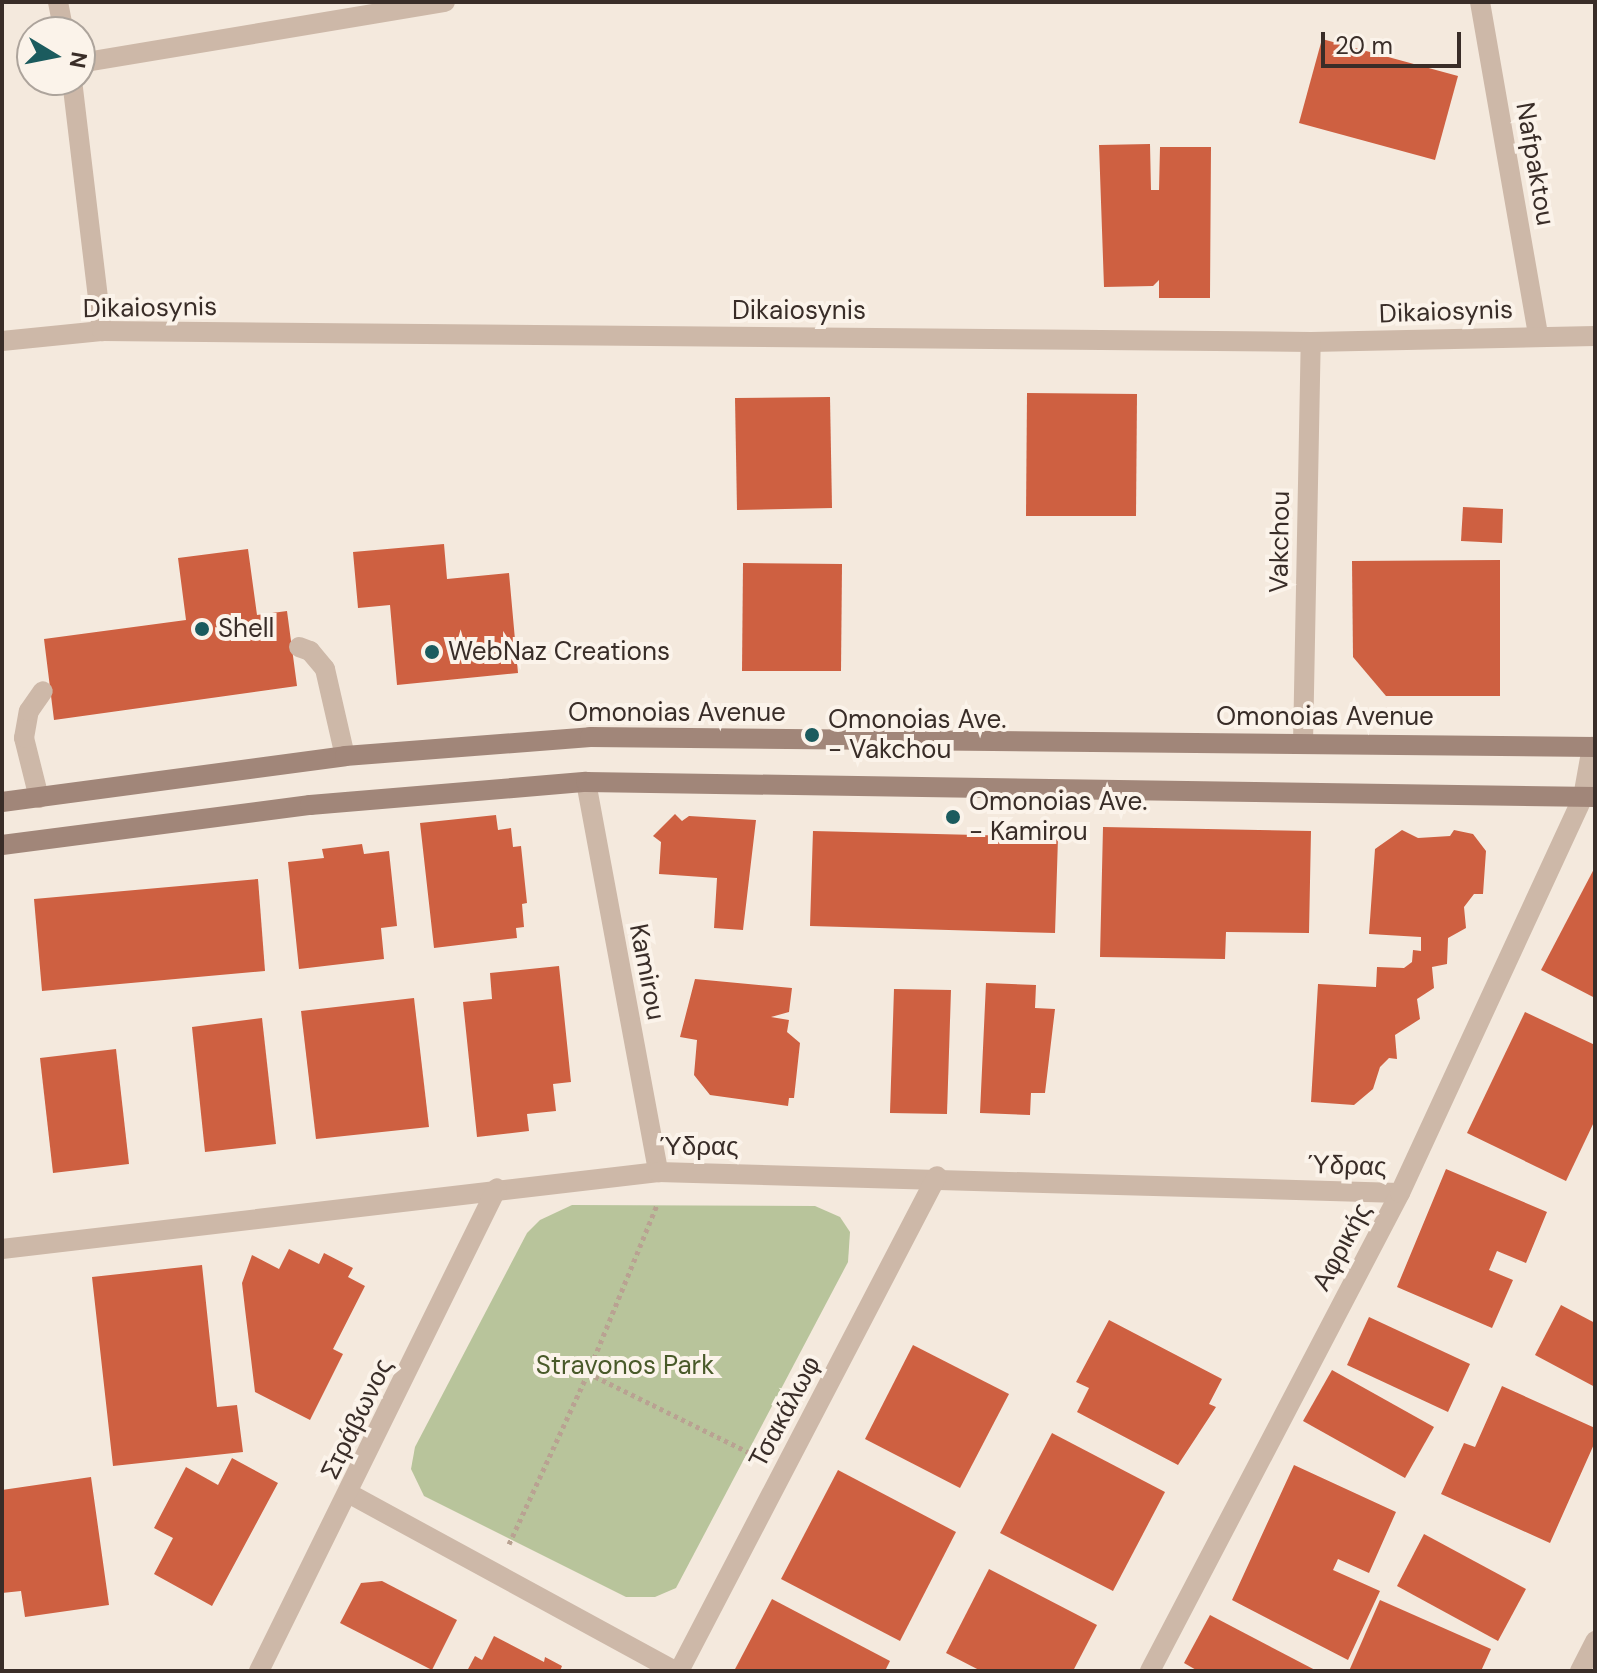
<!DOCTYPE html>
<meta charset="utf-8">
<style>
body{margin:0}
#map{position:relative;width:1597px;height:1673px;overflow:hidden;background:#f4e9dd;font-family:"DM Sans",sans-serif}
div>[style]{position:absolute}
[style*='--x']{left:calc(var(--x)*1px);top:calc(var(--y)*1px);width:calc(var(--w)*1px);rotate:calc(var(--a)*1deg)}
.green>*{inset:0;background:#b8c49b}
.building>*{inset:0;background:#ce6041}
.path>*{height:5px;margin-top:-2.5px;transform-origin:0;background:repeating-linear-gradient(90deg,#b9a292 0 4px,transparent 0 8px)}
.lane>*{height:20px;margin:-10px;padding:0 10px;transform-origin:10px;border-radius:10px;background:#cdb8a8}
.street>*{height:20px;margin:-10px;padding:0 10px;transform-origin:10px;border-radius:10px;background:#cdb8a8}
.secondary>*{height:20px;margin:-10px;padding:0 10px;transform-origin:10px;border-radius:10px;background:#a18679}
.dots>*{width:22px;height:22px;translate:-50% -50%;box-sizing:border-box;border:4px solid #fbf3ea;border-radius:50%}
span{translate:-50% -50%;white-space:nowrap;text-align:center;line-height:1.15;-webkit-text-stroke:8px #fbf3ea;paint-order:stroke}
.street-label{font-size:26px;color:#392d28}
.poi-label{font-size:26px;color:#392d28}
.left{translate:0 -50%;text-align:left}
.park-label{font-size:26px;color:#495a2a}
.frame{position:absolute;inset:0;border:4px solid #392d28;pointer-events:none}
.north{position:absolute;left:16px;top:16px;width:80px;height:80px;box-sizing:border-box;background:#fbf3ea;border:2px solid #ada49c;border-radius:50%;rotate:100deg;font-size:22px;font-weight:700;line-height:32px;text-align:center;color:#392d28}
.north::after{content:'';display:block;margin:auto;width:28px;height:36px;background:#1b5b5e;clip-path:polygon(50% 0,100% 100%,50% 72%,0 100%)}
.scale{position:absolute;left:1321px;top:32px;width:140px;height:36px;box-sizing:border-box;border:4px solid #392d28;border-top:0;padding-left:10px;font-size:24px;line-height:28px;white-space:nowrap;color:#392d28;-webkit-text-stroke:6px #fbf3ea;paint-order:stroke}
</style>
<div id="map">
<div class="green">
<div style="clip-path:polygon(572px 1205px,815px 1206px,840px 1217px,850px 1232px,848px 1262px,676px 1588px,655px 1597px,626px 1597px,424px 1496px,411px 1469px,415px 1447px,527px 1233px,540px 1220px)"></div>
</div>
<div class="building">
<div style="clip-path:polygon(1322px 39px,1458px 76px,1435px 160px,1299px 123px)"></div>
<div style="clip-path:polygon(1150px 144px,1151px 190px,1159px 190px,1160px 147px,1211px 147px,1210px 298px,1159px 298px,1159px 280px,1153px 286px,1104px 287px,1099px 145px)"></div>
<div style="clip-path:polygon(1027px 393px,1137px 394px,1136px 516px,1026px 516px)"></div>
<div style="clip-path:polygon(830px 397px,832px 508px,737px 510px,735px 398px)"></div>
<div style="clip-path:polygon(1463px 507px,1503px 509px,1502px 543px,1461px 541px)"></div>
<div style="clip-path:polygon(444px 544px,447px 579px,509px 573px,518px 673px,397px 685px,390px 605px,358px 608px,353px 552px)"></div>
<div style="clip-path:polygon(248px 549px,257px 615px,287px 611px,297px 686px,54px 720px,44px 639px,186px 620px,178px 558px)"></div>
<div style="clip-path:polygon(1500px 560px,1500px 696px,1386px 696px,1353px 657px,1352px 561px)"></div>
<div style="clip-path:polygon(743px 563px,842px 564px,841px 671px,742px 671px)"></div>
<div style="clip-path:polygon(675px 814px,682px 821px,689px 816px,756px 820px,743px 930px,714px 928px,717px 878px,659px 874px,661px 842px,653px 836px)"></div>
<div style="clip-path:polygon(496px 815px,498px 830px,511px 828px,513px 847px,521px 846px,527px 903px,522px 904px,524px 927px,516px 928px,517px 938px,434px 948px,420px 823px)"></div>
<div style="clip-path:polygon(1103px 827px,1311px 831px,1309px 933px,1226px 932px,1225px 959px,1100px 957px)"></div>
<div style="clip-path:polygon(1402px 830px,1418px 838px,1450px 836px,1454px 830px,1473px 834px,1486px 851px,1483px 894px,1474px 894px,1464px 907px,1466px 928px,1448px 938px,1447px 964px,1432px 967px,1434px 988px,1417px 999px,1420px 1019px,1395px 1035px,1397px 1059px,1389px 1058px,1380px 1067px,1373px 1089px,1354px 1105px,1311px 1102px,1318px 984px,1376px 987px,1377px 967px,1404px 968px,1412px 962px,1413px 950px,1421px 951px,1421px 937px,1369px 934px,1375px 849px)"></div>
<div style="clip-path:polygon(813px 831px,1058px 837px,1055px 933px,810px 926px)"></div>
<div style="clip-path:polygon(362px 844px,364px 854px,389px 851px,397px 926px,381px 928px,384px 959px,299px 969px,288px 862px,324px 858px,322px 849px)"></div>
<div style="clip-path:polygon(1595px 867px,1595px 998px,1541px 970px)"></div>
<div style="clip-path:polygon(258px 879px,265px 971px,42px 991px,34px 899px)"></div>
<div style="clip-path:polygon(559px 966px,571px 1082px,553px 1084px,556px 1111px,527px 1114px,529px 1131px,477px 1137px,463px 1002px,492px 999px,490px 973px)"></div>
<div style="clip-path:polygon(695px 979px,792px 988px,789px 1012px,771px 1017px,789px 1020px,787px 1032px,800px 1043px,794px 1098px,789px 1098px,788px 1106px,710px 1095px,694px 1075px,697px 1040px,680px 1037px)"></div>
<div style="clip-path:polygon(986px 983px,1036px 985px,1035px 1008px,1055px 1009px,1045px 1093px,1031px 1093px,1030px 1115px,980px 1113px)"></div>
<div style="clip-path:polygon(894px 989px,951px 990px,947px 1114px,890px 1113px)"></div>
<div style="clip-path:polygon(414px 998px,429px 1127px,316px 1139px,301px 1011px)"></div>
<div style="clip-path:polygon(1525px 1012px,1595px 1045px,1595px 1120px,1566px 1181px,1467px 1133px)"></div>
<div style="clip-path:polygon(262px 1018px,276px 1144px,205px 1152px,192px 1027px)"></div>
<div style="clip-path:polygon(116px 1049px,129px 1164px,53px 1173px,40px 1058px)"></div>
<div style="clip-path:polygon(1446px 1169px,1547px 1212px,1526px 1263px,1497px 1251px,1489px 1270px,1513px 1280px,1492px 1328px,1397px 1287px)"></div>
<div style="clip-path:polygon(289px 1249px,319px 1264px,324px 1253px,353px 1268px,348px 1277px,365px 1286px,333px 1349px,343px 1354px,310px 1420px,255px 1392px,245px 1309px,242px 1283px,252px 1255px,279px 1269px)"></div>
<div style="clip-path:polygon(202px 1265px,217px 1407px,237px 1405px,243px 1452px,113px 1466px,92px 1277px)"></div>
<div style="clip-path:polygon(1561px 1305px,1595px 1323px,1595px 1387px,1535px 1355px)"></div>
<div style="clip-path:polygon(1369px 1317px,1470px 1364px,1448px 1412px,1347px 1365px)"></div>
<div style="clip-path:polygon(1109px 1320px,1222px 1379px,1209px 1404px,1216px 1407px,1178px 1465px,1077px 1412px,1089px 1388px,1076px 1382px)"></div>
<div style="clip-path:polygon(913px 1345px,1009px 1394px,960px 1488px,865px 1439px)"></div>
<div style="clip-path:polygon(1332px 1370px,1434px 1427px,1405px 1478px,1303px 1421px)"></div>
<div style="clip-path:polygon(1502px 1386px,1595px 1428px,1595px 1442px,1550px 1543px,1441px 1494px,1464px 1443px,1475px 1447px)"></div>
<div style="clip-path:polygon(1052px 1433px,1165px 1492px,1113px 1591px,1000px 1533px)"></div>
<div style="clip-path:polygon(232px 1458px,278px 1483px,212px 1606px,154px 1574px,173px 1538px,154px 1528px,186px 1467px,218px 1485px)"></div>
<div style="clip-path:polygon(1294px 1465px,1396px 1512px,1369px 1573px,1338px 1559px,1333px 1570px,1380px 1591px,1348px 1660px,1232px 1600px)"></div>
<div style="clip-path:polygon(838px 1470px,956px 1532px,900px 1641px,781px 1579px)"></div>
<div style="clip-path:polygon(91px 1477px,109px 1605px,25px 1617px,21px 1591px,2px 1593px,2px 1490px)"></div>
<div style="clip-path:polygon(1424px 1534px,1526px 1589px,1498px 1641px,1397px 1586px)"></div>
<div style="clip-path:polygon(989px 1569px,1097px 1625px,1073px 1671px,981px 1671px,946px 1653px)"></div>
<div style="clip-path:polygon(382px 1581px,457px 1620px,432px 1670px,340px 1623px,361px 1583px)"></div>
<div style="clip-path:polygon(772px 1599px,890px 1661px,885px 1671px,734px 1671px)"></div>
<div style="clip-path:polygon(1380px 1600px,1491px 1649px,1481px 1671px,1349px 1671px)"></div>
<div style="clip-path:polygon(1210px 1615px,1317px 1671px,1198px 1671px,1184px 1663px)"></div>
<div style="clip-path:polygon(494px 1636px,544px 1662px,545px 1657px,562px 1666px,560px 1671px,467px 1671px,475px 1656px,482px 1660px)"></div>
</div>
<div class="path">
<div style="--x:588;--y:1373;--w:187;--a:26.3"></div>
<div style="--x:509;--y:1544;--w:188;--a:-65.2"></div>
<div style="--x:588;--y:1373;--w:182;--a:-67.7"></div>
</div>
<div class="lane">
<div style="--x:299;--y:647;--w:12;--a:20"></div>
<div style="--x:310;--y:651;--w:23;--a:50"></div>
<div style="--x:325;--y:669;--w:89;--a:77.1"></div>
<div style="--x:39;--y:798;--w:62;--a:-104"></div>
<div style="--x:24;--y:738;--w:27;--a:-80"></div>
<div style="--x:29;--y:711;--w:24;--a:-55"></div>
</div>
<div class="street">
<div style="--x:58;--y:2;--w:31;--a:79"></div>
<div style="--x:1480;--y:2;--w:339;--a:80.1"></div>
<div style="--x:80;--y:63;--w:370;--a:-9.5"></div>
<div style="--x:72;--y:80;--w:253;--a:83.2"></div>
<div style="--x:2;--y:341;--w:100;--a:-5.7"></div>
<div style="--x:102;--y:331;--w:1209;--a:0.52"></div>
<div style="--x:1311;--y:342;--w:284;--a:-1.2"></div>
<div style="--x:1303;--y:744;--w:402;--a:-88.9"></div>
<div style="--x:586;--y:782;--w:397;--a:79.5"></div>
<div style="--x:2;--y:1249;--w:661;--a:-6.69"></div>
<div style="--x:658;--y:1172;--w:742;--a:1.62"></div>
<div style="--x:350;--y:1494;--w:369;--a:28.6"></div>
<div style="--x:259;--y:1671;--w:538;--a:-63.77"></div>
<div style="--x:679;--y:1671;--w:558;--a:-62.47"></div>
<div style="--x:1150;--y:1671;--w:539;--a:-62.39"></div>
<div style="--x:1400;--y:1193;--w:436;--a:-65.2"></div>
<div style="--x:1583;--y:797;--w:51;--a:-79.8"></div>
<div style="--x:1580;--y:1671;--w:34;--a:-63"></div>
</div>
<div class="secondary">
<div style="--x:2;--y:802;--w:346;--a:-7.6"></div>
<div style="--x:345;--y:756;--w:246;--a:-4.4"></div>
<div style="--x:590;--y:737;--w:1005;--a:0.57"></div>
<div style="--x:2;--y:845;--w:311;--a:-7.4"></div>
<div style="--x:310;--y:805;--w:277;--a:-4.8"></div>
<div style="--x:586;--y:782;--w:1009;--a:0.85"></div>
</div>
<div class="dots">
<div style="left:202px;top:629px;background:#1b5b5e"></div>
<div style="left:432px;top:652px;background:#1b5b5e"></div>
<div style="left:812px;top:735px;background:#1b5b5e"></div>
<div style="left:953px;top:817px;background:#1b5b5e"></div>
</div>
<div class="street-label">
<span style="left:1535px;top:164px;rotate:80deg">Nafpaktou</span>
<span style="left:150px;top:308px;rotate:-1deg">Dikaiosynis</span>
<span style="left:799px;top:311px">Dikaiosynis</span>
<span style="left:1446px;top:312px;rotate:-2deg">Dikaiosynis</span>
<span style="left:1280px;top:542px;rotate:-89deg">Vakchou</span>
<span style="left:677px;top:713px">Omonoias Avenue</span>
<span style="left:1325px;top:717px">Omonoias Avenue</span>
<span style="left:647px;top:972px;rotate:79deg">Kamirou</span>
<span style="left:699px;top:1147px">Ύδρας</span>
<span style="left:1347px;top:1166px;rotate:2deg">Ύδρας</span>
<span style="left:1342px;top:1247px;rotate:-62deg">Αφρικής</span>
<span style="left:785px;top:1412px;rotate:-62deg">Τσακάλωφ</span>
<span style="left:357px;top:1419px;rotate:-64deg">Στράβωνος</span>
</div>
<div class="poi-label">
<span class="left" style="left:218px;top:629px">Shell</span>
<span class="left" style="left:448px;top:652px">WebNaz Creations</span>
<span class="left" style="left:828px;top:735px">Omonoias Ave.<br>- Vakchou</span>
<span class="left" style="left:969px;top:817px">Omonoias Ave.<br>- Kamirou</span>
</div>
<div class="park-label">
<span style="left:625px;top:1366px">Stravonos Park</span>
</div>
<div class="frame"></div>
<div class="north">N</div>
<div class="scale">20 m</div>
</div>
